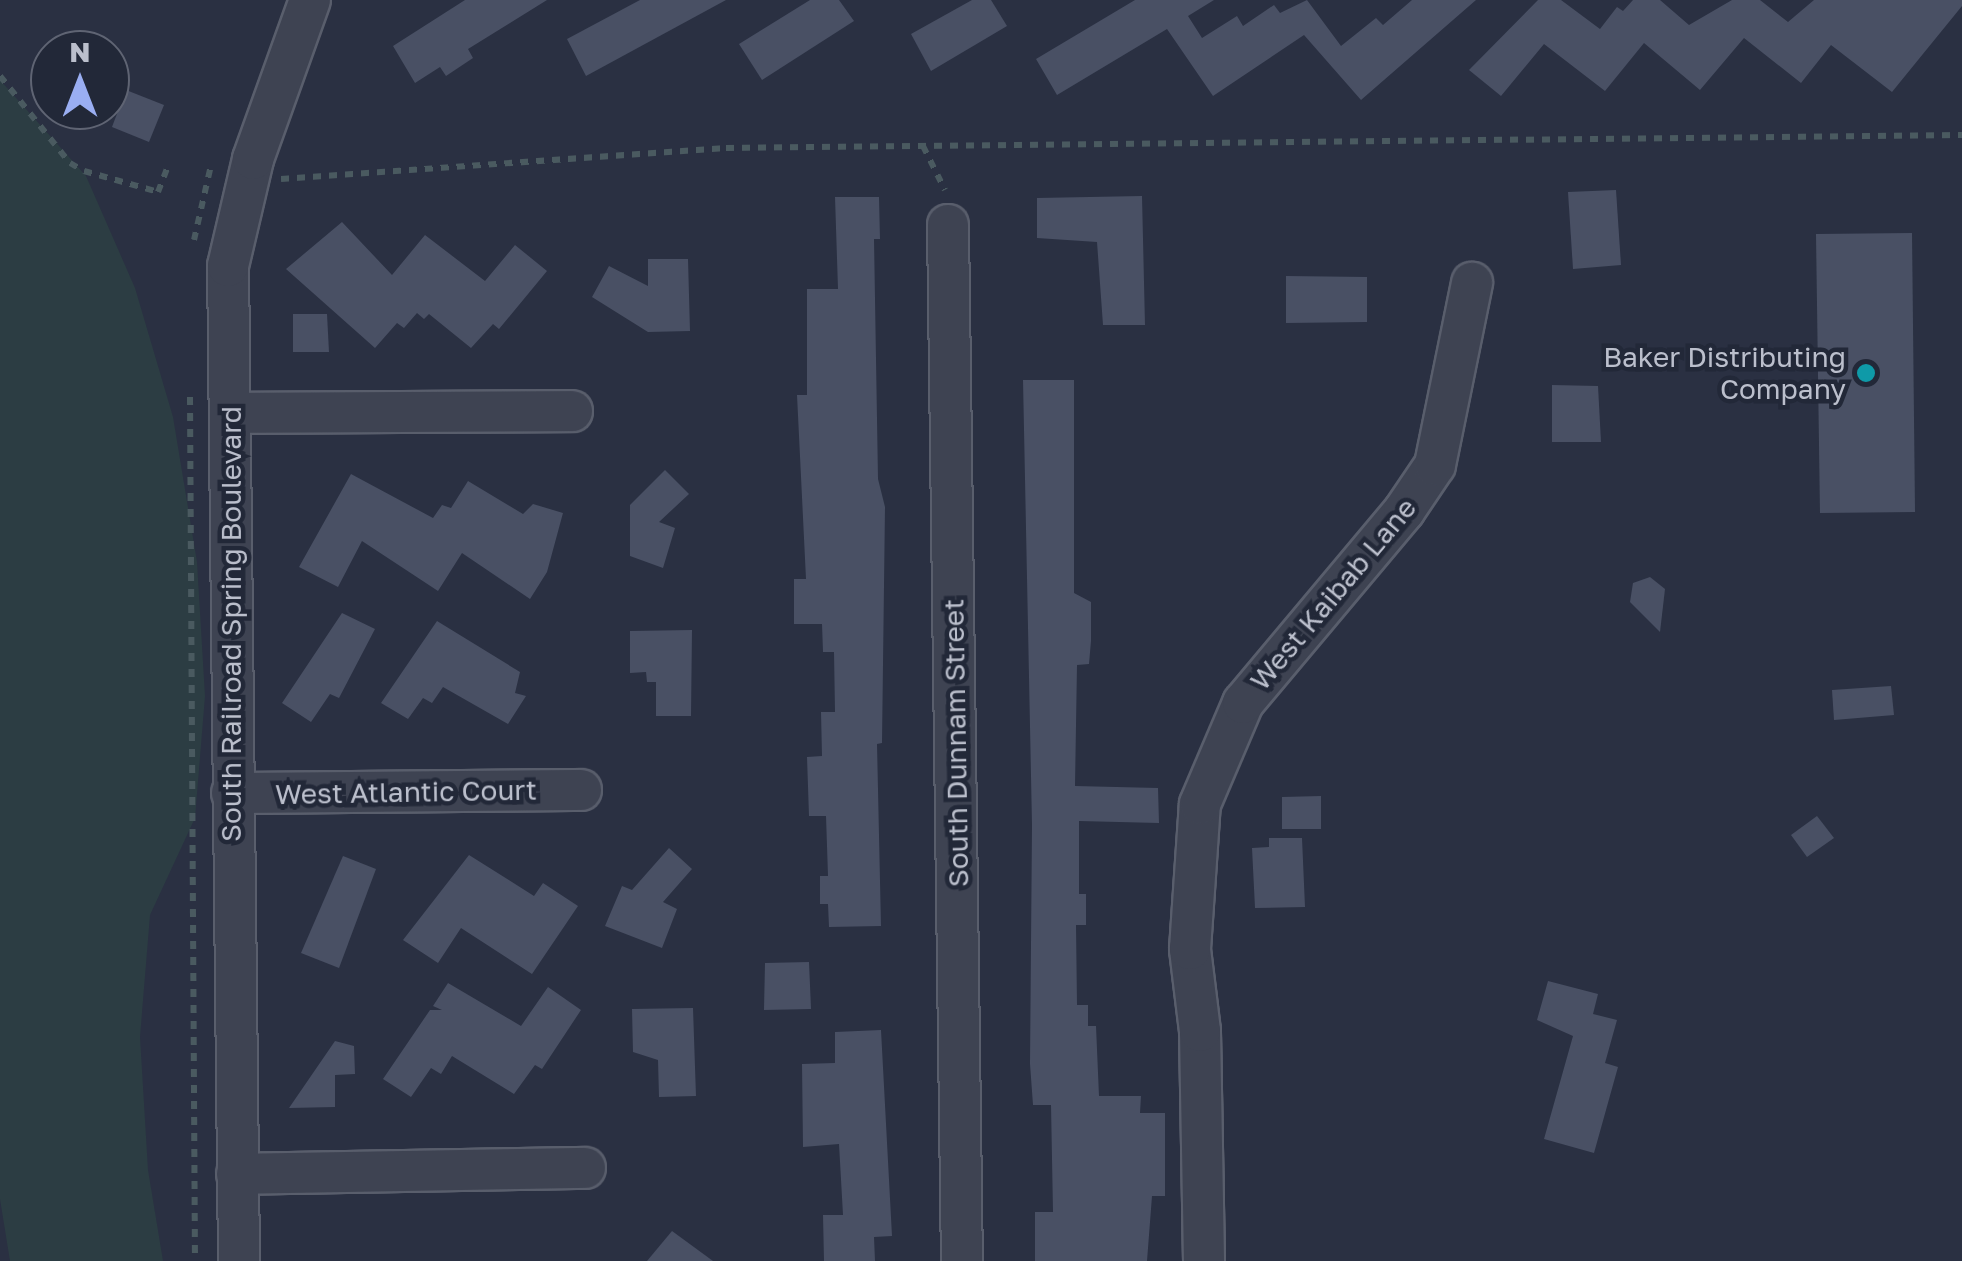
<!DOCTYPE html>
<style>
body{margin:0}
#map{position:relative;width:1962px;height:1261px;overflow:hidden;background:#2a3042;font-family:"Golos Text",sans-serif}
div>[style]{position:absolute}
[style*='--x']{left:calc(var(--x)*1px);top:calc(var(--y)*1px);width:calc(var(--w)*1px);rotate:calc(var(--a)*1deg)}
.green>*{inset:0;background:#2c3d43}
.building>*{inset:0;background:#495064}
.path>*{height:6px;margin-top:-3px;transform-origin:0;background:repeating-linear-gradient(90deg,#4a5a60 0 8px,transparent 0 16px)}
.roads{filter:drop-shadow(2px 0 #595e6c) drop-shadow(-2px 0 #595e6c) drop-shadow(0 2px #595e6c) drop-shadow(0 -2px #595e6c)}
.minor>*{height:40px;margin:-20px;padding:0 20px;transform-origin:20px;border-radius:20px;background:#3e4352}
.dots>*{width:28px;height:28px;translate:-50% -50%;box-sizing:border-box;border:5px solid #222838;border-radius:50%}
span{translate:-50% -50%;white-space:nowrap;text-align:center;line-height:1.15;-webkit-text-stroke:9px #222838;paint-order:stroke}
.poi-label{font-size:28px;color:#bbbfcc}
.right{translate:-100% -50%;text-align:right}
.street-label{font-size:28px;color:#bbbfcc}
.north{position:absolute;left:30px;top:30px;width:100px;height:100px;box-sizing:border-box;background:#222838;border:2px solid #5f6473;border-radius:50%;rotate:0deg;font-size:28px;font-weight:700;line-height:40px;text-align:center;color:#bbbfcc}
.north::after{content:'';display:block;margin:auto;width:35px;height:45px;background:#9aaef2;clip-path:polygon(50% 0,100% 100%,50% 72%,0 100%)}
</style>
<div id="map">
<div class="green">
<div style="clip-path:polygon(0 80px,86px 176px,135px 288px,173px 417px,197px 562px,205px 696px,195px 818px,150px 915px,140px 1037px,148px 1170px,163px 1261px,10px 1261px,0 1199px)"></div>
</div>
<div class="building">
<div style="clip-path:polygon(465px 0,547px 0,468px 49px,473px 58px,446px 76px,440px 67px,415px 83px,393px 46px)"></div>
<div style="clip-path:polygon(640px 0,726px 0,586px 76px,567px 39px)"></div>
<div style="clip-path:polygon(810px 0,839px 0,854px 21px,762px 80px,739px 44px)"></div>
<div style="clip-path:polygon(972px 0,991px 0,1007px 26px,931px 71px,911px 34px)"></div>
<div style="clip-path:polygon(1135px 0,1214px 0,1188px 16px,1202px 38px,1237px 16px,1243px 26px,1274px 5px,1280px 13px,1307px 0,1341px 46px,1376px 18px,1383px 25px,1412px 0,1476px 0,1361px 100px,1304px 35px,1213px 96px,1167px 29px,1057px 95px,1036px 59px)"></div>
<div style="clip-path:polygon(1538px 0,1561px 0,1600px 29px,1617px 7px,1623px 11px,1633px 0,1660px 0,1689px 25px,1732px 0,1760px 0,1788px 22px,1814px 0,1962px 0,1962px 6px,1892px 92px,1831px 45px,1801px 83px,1744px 38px,1700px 90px,1644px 43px,1605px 91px,1544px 44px,1501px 96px,1469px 70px)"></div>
<div style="clip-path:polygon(126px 90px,164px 105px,149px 142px,112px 127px)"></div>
<div style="clip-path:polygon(1616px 190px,1621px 265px,1573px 269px,1568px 192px)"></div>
<div style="clip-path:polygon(1142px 196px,1145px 325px,1103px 325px,1097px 242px,1037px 238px,1037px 198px)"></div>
<div style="clip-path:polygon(835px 197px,879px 197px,880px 239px,874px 239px,878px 479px,885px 507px,882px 743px,877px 744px,881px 926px,829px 927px,828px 904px,820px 904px,820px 876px,828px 876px,826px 816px,809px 816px,807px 757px,822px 756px,821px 712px,835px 712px,834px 652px,823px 652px,822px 624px,794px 624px,794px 579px,806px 579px,797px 395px,807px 395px,807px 289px,838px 289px)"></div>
<div style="clip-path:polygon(342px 222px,392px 275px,425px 235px,485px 281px,515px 245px,547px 271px,499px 329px,493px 324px,471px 348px,429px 314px,424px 319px,417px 313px,404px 328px,397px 323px,375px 348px,286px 269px)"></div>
<div style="clip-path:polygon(1912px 233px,1915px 512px,1820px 513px,1816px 234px)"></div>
<div style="clip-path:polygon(648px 259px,688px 259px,690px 331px,648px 332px,592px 297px,609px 266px,648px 286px)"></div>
<div style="clip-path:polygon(1286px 276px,1367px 277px,1367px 322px,1286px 323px)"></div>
<div style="clip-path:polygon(293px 314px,327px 314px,329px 352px,293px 352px)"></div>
<div style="clip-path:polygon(1023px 380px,1074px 380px,1074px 593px,1091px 602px,1091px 641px,1089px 664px,1077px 665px,1075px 786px,1158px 788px,1159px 823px,1079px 821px,1079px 894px,1086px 894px,1086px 925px,1076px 925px,1077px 1005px,1088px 1005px,1088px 1026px,1096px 1026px,1099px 1096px,1141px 1096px,1140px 1113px,1165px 1113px,1165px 1196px,1152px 1196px,1147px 1261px,1035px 1261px,1035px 1212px,1053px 1212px,1051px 1105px,1033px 1105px,1030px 1064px,1032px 825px)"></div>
<div style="clip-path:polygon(1552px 385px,1598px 386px,1601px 442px,1552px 442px)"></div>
<div style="clip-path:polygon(665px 470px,689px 494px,659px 522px,675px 528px,663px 568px,630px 556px,630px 505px)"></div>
<div style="clip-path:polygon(351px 474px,433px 518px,442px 505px,451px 508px,468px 481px,523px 514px,533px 504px,563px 513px,547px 572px,530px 599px,462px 553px,438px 591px,362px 541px,338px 587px,299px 567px)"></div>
<div style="clip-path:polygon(1650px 577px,1665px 589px,1660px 632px,1630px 602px,1633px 583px)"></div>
<div style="clip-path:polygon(342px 613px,375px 629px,339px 698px,330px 694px,311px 722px,282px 703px)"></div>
<div style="clip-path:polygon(437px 621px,520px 672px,515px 693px,526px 696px,508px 724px,443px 687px,432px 703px,423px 698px,408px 719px,381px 703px)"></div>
<div style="clip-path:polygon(692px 630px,691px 716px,656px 716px,656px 682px,647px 682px,646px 672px,630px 673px,630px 631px)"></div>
<div style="clip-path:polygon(1891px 686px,1894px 715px,1834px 720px,1832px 690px)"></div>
<div style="clip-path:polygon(1321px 796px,1321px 829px,1282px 829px,1282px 797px)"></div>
<div style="clip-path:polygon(1817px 816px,1834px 838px,1807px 857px,1791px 835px)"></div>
<div style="clip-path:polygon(1269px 838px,1302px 838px,1305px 907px,1255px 908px,1252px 848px,1269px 847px)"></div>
<div style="clip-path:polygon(669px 848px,692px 869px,663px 902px,677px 909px,662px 948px,605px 926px,622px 886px,632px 890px)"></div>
<div style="clip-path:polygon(469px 855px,534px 896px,543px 883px,578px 906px,532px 974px,461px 928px,438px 963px,403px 940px)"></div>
<div style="clip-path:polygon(343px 856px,376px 869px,339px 968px,301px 953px)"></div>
<div style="clip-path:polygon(809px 962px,811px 1009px,764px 1010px,765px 963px)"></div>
<div style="clip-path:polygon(1548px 981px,1598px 994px,1593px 1014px,1617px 1020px,1605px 1063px,1618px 1067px,1594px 1153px,1544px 1139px,1573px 1036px,1537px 1020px)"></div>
<div style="clip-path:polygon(448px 983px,521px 1026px,548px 987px,581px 1010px,542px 1069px,535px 1065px,514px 1094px,452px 1056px,441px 1074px,431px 1068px,411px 1097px,383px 1079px,430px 1010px,442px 1010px,433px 1006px)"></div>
<div style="clip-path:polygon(693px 1008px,696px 1096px,659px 1097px,658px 1060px,633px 1052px,632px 1009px)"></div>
<div style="clip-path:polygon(881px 1030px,892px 1236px,874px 1237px,875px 1261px,824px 1261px,823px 1215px,843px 1215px,839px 1144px,803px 1147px,802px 1064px,835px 1063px,835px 1032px)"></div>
<div style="clip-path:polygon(335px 1041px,354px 1046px,355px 1074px,335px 1075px,335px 1107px,289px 1108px)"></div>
<div style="clip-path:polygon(672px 1231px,713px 1261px,647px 1261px)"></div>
</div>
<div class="path">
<div style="--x:0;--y:76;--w:112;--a:51.2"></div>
<div style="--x:70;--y:163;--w:16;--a:30"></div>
<div style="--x:84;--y:171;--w:77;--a:15.8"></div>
<div style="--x:158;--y:192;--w:31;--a:-69"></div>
<div style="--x:923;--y:146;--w:49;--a:63.4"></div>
<div style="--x:281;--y:179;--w:446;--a:-4"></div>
<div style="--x:726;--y:148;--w:1236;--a:-0.6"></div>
<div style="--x:194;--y:240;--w:77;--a:-77.2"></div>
<div style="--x:190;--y:397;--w:864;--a:89.67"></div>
</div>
<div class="roads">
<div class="minor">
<div style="--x:948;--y:225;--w:1036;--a:89.23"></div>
<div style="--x:230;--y:413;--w:342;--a:-0.3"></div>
<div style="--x:232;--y:793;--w:349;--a:-0.5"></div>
<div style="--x:237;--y:1174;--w:348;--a:-1"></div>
<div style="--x:239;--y:1261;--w:995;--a:-90.63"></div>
<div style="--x:228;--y:266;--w:110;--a:-76.8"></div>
<div style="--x:253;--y:159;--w:169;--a:-70.3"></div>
<div style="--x:1204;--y:1261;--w:230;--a:-91"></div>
<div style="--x:1200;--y:1031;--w:83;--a:-97"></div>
<div style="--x:1190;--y:949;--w:145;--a:-86.1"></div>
<div style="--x:1200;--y:804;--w:110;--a:-66.9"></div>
<div style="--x:1243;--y:703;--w:251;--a:-50"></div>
<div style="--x:1404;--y:511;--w:55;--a:-56"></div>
<div style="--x:1435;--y:465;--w:186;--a:-78.5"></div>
</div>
</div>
<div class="dots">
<div style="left:1866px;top:373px;background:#0f9aa8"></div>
</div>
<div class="poi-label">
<span class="right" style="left:1846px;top:373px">Baker Distributing<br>Company</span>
</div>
<div class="street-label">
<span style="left:1333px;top:594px;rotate:-50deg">West Kaibab Lane</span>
<span style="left:231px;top:624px;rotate:-90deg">South Railroad Spring Boulevard</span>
<span style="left:956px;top:743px;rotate:-91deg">South Dunnam Street</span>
<span style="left:406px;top:792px;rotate:-1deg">West Atlantic Court</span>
</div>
<div class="north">N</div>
</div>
